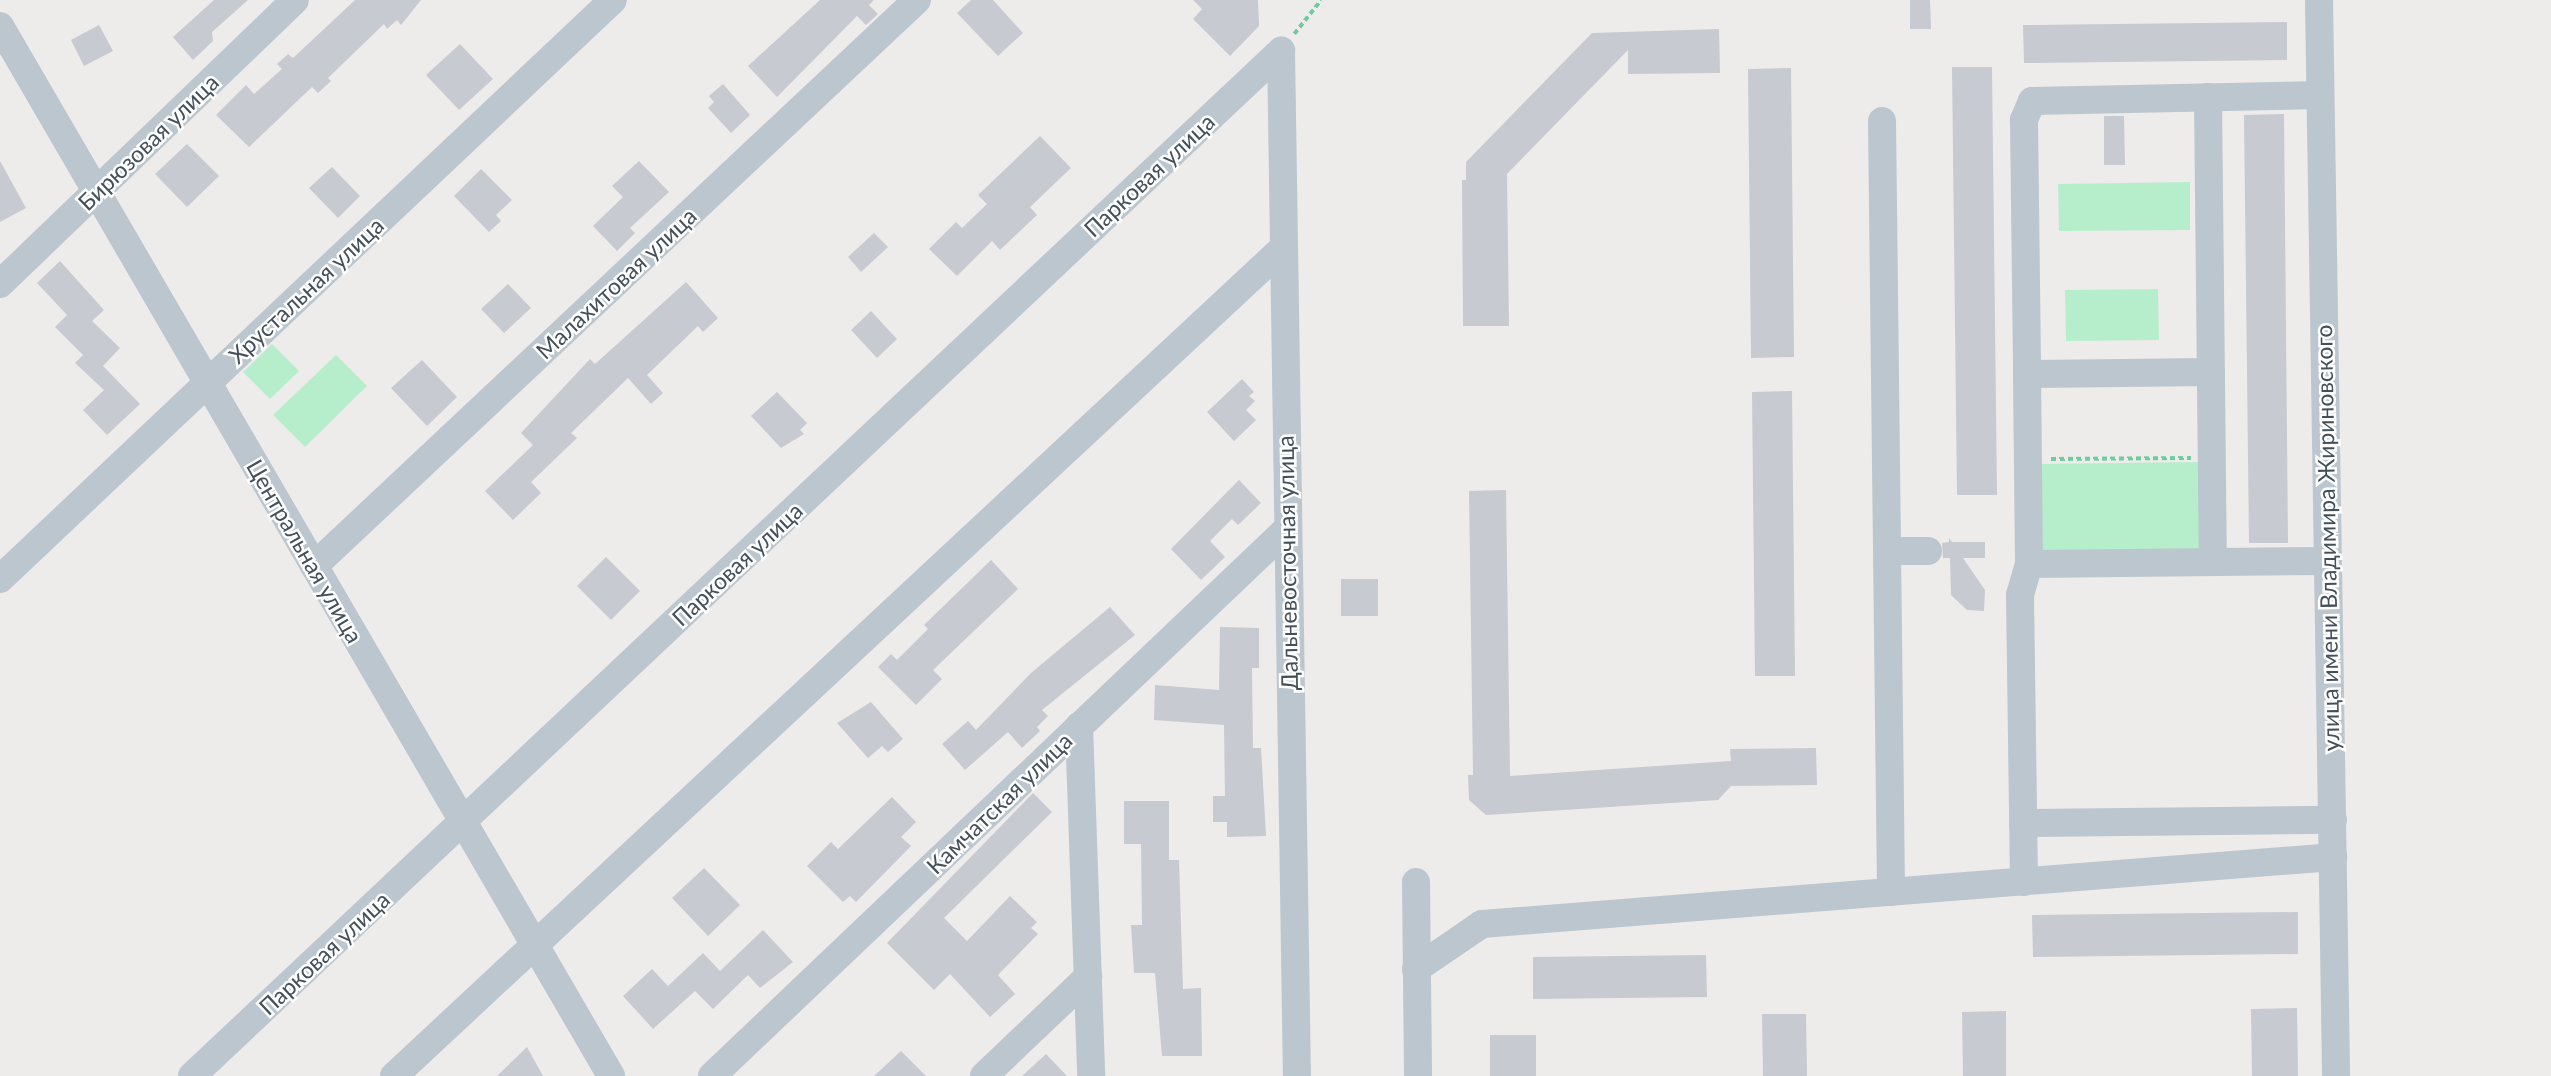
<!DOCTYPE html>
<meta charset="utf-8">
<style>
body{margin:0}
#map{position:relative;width:2551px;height:1076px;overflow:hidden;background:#eeebeb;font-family:Lato,sans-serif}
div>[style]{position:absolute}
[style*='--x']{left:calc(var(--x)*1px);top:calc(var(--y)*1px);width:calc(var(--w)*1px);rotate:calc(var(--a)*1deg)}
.green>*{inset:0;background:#b6eecb}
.building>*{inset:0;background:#c7cad0}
.path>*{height:3.5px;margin-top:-1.75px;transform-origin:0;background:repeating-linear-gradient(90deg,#6ecd9c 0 5px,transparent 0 8.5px)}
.minor>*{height:28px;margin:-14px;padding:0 14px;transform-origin:14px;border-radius:14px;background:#bbc6ce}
span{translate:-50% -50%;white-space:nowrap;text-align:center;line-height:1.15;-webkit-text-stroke:5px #fff;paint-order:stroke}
.street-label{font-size:23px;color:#434f59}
</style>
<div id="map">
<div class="green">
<div style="clip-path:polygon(2190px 182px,2190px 230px,2059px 231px,2058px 184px)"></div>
<div style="clip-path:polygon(2158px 289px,2159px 340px,2066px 341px,2065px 290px)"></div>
<div style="clip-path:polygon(272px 344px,299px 371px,270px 399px,243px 372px)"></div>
<div style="clip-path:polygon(336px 355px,367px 386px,305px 447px,273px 415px)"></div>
<div style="clip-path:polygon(2201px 462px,2202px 549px,2039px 551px,2038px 464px)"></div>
</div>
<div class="building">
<div style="clip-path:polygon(214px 0,248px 0,212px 32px,213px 41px,193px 60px,173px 37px)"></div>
<div style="clip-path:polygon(355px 0,421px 0,401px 25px,397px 20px,387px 29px,384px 24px,328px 78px,331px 81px,318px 93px,312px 87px,249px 147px,216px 115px,246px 85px,254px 94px,282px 69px,277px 64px,288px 54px,293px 58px)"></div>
<div style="clip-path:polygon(820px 0,874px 0,869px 5px,878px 14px,866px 25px,857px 16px,777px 97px,748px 66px)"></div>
<div style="clip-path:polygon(971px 0,993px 0,1023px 33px,998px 56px,957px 13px)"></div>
<div style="clip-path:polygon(1193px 0,1258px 0,1259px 26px,1230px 56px,1193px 19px,1202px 9px)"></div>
<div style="clip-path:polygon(1910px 0,1930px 0,1931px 29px,1910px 29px)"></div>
<div style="clip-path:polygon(2287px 22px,2287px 60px,2024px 63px,2023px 25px)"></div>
<div style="clip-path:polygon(99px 25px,113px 51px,84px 66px,71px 40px)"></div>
<div style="clip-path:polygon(1719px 29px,1720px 73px,1628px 74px,1628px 50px,1507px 174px,1509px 326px,1463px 326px,1462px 180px,1466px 180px,1466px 162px,1592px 33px)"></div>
<div style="clip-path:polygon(460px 44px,493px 79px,459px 110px,426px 75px)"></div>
<div style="clip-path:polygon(1952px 67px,1992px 67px,1997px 495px,1957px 495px)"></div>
<div style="clip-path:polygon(1791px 68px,1794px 357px,1751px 358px,1748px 69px)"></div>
<div style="clip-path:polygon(723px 84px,750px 115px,731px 133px,708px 108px,714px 102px,709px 96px)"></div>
<div style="clip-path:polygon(2284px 114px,2288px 543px,2249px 543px,2244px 115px)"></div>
<div style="clip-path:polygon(2104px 116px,2124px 116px,2125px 165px,2104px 165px)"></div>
<div style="clip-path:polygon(1040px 136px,1071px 168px,1030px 207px,1037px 215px,1000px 250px,992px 241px,957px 276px,929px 249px,956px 222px,962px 228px,987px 204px,978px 195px)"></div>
<div style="clip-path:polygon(187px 144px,219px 176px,187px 207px,155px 174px)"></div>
<div style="clip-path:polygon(0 161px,26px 208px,0 222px)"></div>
<div style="clip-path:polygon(639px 161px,669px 192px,630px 228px,635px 233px,617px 251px,593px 226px,623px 197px,612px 186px)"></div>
<div style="clip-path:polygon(332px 167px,360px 196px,338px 218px,309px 188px)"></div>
<div style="clip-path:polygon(481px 169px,512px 200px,496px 215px,501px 221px,489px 232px,454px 196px)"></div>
<div style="clip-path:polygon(874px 233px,888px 247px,861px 272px,848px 257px)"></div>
<div style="clip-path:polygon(60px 261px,104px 310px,92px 321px,120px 348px,103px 366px,140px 404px,107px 435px,83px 410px,104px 390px,75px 363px,83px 355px,55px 327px,67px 315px,37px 283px)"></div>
<div style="clip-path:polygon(686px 282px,718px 318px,703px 332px,698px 326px,647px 375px,663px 393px,651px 404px,628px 378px,571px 433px,577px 438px,531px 482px,541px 493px,513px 520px,485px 491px,533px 445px,521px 433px,590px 359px,595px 364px)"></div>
<div style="clip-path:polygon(508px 284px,531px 308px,504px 333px,481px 309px)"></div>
<div style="clip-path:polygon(871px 311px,897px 339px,877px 358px,851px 330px)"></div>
<div style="clip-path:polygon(422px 360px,457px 397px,427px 426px,391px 388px)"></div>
<div style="clip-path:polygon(1242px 379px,1254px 392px,1249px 396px,1255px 401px,1246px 410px,1256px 420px,1234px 441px,1207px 412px)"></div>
<div style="clip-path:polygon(1792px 391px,1795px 676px,1755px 676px,1752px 392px)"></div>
<div style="clip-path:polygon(777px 392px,807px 423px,800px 430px,804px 434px,781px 448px,751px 416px)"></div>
<div style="clip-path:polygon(1239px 480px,1261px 503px,1238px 525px,1232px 519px,1210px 541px,1225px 557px,1201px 580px,1171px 549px)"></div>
<div style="clip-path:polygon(1506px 490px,1510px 776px,1731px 761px,1730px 749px,1816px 748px,1817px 785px,1731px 786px,1718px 800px,1486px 815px,1469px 800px,1468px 775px,1473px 775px,1469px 491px)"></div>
<div style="clip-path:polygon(1949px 538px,1952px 542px,1985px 542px,1985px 558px,1963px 558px,1985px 590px,1984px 611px,1967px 610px,1951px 595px,1950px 558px,1943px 558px,1942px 543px,1949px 542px)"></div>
<div style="clip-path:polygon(606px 557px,640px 591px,611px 620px,577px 586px)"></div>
<div style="clip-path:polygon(991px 560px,1018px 589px,933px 670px,942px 679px,916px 705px,878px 667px,891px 654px,897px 660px,928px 629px,924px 625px)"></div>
<div style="clip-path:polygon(1341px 579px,1378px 579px,1378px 616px,1341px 616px)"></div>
<div style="clip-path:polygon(1110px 607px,1135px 635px,1042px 710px,1048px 716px,1037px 727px,1040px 731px,1022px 748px,1008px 732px,965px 770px,942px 744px,968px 721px,976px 730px,1031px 673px)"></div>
<div style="clip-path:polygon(1220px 627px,1259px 628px,1259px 668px,1252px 668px,1253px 748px,1261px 748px,1266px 836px,1227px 837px,1227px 822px,1213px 822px,1213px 796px,1225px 796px,1224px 725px,1154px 720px,1155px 685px,1219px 690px)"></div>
<div style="clip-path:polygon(871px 702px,903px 739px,888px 752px,882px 746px,868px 758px,837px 723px)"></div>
<div style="clip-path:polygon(1033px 793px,1052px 812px,944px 918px,967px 941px,1010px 896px,1037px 922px,1031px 928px,1038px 934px,998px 975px,1015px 994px,990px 1017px,950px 974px,934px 990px,887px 943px)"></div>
<div style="clip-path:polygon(892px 797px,916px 822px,901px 837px,911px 846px,856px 902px,850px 896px,843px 902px,807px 866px,831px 842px,838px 849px)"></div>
<div style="clip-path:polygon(1124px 801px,1169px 801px,1169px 860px,1179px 860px,1183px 989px,1201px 988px,1202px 1056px,1162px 1056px,1155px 973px,1134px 973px,1131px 925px,1142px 925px,1141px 844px,1124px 844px)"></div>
<div style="clip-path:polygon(704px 868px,740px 905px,708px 936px,672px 898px)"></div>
<div style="clip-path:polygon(2298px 912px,2298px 954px,2033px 957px,2032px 915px)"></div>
<div style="clip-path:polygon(763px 930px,793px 962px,760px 988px,748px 975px,713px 1009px,695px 991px,653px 1029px,623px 996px,652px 969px,668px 986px,703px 953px,720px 971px)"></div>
<div style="clip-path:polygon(1706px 955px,1707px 997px,1533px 999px,1533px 957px)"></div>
<div style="clip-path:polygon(2297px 1008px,2298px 1076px,2252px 1076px,2251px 1009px)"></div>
<div style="clip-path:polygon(2006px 1011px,2006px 1076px,1963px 1076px,1962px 1012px)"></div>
<div style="clip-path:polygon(1762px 1014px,1806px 1014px,1807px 1076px,1763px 1076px)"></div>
<div style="clip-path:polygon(1490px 1035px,1536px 1035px,1536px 1076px,1490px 1076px)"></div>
<div style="clip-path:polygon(527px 1047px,543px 1076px,497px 1076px)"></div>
<div style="clip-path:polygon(901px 1051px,926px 1076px,874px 1076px)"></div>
<div style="clip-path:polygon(1046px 1054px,1067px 1076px,1022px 1076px)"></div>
</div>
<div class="path">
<div style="--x:1294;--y:34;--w:43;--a:-51.5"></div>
<div style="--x:2051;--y:459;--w:140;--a:-0.4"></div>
</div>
<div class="minor">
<div style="--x:2319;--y:0;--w:1076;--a:89.09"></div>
<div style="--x:0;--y:26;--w:1215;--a:59.8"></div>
<div style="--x:1281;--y:51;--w:1025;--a:89.11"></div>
<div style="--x:2320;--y:95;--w:288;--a:178.8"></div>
<div style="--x:2032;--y:101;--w:21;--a:113"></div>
<div style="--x:2024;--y:120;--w:254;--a:89.3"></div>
<div style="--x:2027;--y:374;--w:190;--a:89.4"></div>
<div style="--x:2029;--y:564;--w:297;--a:-0.6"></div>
<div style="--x:2208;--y:97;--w:465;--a:89.4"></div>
<div style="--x:1882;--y:121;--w:771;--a:89.33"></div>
<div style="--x:0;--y:284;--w:409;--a:-43.9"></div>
<div style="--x:2027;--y:374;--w:184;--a:-0.6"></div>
<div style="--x:1887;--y:551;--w:41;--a:0"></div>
<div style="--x:314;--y:566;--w:827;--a:-43.19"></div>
<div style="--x:0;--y:579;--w:843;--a:-43.37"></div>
<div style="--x:1079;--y:726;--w:350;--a:88"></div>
<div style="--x:2023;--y:823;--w:310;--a:-0.6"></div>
<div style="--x:1416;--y:882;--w:194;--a:89.4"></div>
<div style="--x:2024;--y:882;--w:287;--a:-90.8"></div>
<div style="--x:2020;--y:595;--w:32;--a:-74"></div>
<div style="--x:1416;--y:969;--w:80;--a:-34.3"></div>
<div style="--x:1482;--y:924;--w:854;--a:-4.5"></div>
<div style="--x:192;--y:1076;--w:1496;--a:-43.27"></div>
<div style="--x:394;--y:1076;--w:1213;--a:-42.96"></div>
<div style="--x:712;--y:1076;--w:792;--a:-43.57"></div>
<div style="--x:984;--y:1076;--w:144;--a:-43.6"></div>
</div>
<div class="street-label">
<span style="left:148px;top:142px;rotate:-44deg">Бирюзовая улица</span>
<span style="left:1149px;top:175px;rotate:-43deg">Парковая улица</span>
<span style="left:616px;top:283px;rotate:-43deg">Малахитовая улица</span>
<span style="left:306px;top:290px;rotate:-43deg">Хрустальная улица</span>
<span style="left:2327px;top:538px;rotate:-91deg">улица имени Владимира Жириновского</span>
<span style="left:305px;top:551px;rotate:60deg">Центральная улица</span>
<span style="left:1287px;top:563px;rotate:-91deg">Дальневосточная улица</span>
<span style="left:737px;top:564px;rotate:-43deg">Парковая улица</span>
<span style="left:999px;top:803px;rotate:-44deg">Камчатская улица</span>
<span style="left:324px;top:953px;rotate:-43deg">Парковая улица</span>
</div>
</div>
